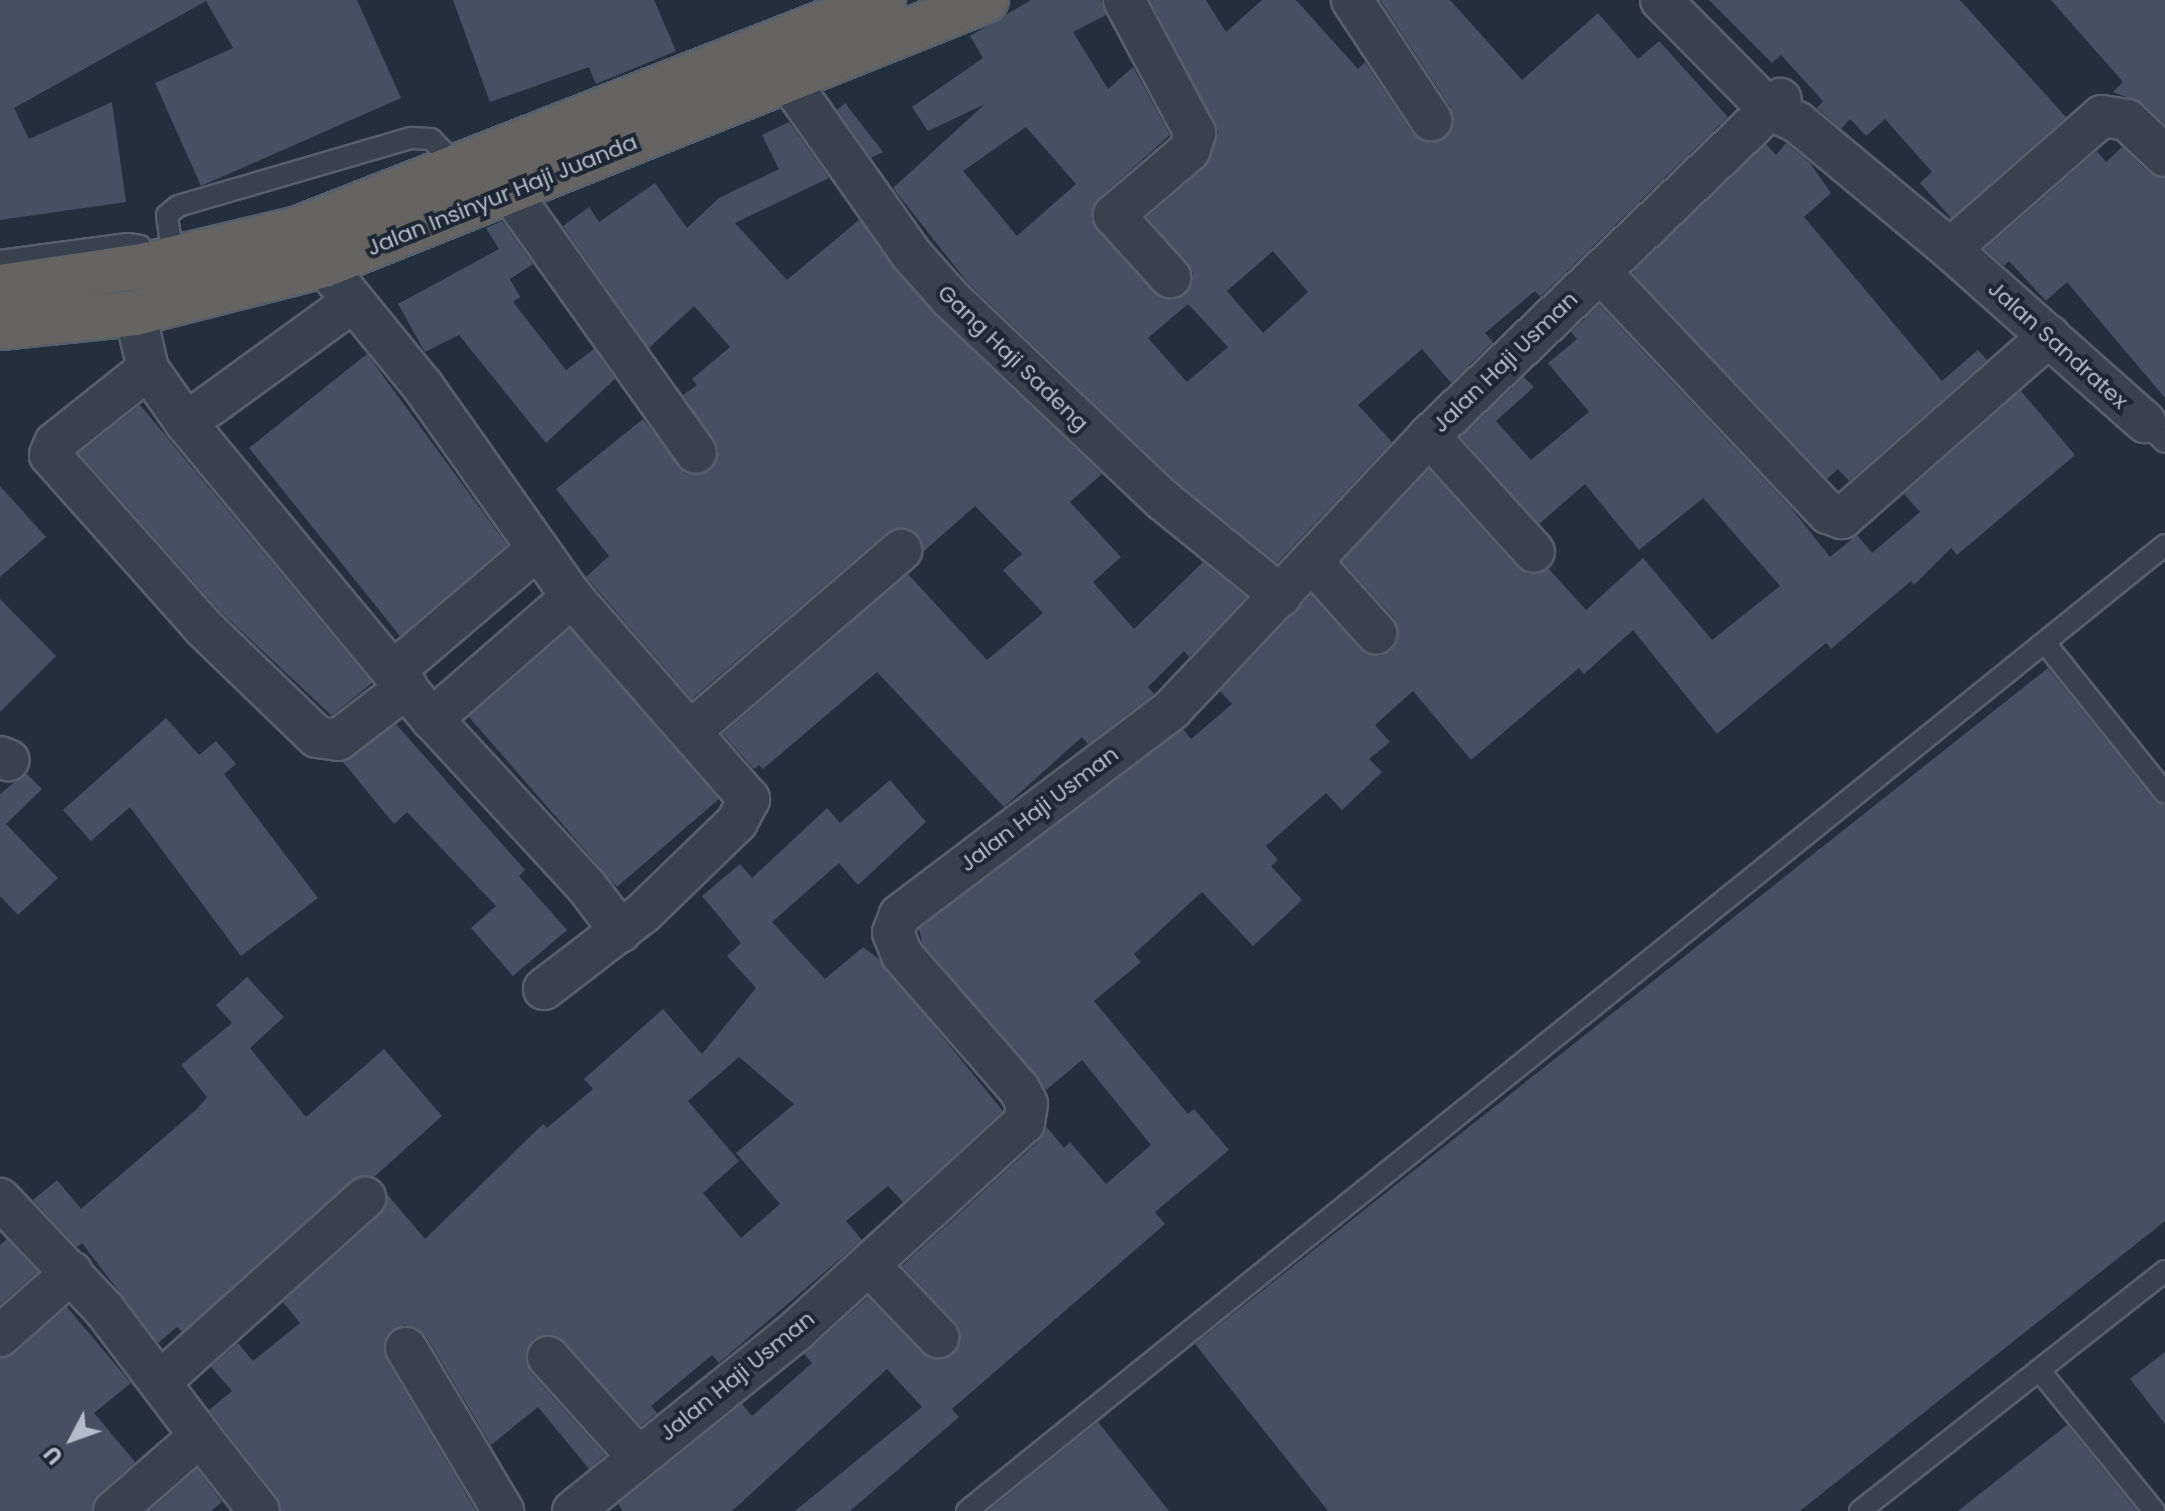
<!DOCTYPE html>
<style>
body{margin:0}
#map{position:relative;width:2165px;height:1511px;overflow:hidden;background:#242f3e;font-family:Poppins,sans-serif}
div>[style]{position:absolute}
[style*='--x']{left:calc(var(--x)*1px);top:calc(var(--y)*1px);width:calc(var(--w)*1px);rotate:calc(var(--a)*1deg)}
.building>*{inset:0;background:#455162}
.roads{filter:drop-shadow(2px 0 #565f6c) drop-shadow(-2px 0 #565f6c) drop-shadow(0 2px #565f6c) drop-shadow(0 -2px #565f6c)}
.service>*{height:20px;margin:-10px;padding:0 10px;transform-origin:10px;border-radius:10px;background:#38414e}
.minor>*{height:40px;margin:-20px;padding:0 20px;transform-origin:20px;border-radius:20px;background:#38414e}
.trunk>*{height:44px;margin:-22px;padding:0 22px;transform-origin:22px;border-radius:22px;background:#656462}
span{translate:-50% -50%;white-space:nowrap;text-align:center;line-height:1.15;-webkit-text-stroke:8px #1d2633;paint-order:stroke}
.street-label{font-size:22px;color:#b4bcc9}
.north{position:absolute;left:32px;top:1399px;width:80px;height:80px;-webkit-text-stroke:6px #1d2633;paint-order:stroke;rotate:229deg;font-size:22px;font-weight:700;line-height:32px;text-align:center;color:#b4bcc9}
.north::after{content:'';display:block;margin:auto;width:28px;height:36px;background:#b4bcc9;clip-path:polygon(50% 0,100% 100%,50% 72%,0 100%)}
</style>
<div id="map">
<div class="building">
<div style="clip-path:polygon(0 0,357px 0,401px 98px,201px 186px,155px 83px,233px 48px,206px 1px,14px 108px,29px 139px,112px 102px,126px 202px,0 220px)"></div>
<div style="clip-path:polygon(453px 0,654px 0,676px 51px,596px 84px,589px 67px,490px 102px)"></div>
<div style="clip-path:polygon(evenodd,1031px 0,1101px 0,1106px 15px,1073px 32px,1108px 89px,1133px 67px,1170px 135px,1099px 198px,1091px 219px,1164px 299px,1185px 295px,1193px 273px,1147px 217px,1204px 168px,1218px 132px,1150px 0,1206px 0,1226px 32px,1262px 0,1296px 0,1358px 69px,1365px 62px,1412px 133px,1432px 143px,1451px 131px,1451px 108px,1380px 0,1450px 0,1522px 80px,1598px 13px,1638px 59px,1659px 41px,1728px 117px,1540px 297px,1535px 291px,1485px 333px,1493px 342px,1451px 383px,1422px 349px,1358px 405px,1392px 442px,1277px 563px,1178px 483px,968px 283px,893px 188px,985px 104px,928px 131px,912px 107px,983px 58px,970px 36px,1031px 0,1026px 127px,1076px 184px,1017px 236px,963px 171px,1026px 127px,1031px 0,1273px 251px,1308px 292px,1263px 333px,1227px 291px,1273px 251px,1031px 0,1188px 304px,1228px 347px,1187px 382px,1148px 338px,1188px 304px)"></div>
<div style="clip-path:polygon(1709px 0,1960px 0,2066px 117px,1951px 218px,1920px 183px,1932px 172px,1885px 119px,1866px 136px,1850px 119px,1841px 129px,1817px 108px,1823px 101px,1781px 55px,1772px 63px)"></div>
<div style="clip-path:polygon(2051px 0,2165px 0,2165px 124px,2142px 103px,2113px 92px,2123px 82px)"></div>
<div style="clip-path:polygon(845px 103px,883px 152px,871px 158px,837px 110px)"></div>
<div style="clip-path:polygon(789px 122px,829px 178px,735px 223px,787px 280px,859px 220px,934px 314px,1102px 474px,1070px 502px,1121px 557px,1093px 582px,1134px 629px,1203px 562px,1246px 597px,1189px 657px,1184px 651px,1148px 687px,1154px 694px,1088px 744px,1082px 737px,1004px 807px,877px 672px,763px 769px,759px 765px,754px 769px,723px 734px,908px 574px,987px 660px,1043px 613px,1003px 570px,1022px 554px,975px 506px,923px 552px,919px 536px,909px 529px,887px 532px,692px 699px,586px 577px,609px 556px,556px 489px,643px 419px,686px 474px,710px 471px,719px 450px,683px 395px,697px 385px,692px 379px,730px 347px,694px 306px,649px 348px,563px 226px,589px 207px,599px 222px,655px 183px,687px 228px,719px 198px,779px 169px,762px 135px)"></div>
<div style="clip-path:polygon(1786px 143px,1810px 163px,1831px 193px,1804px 217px,1942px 381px,1978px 350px,1987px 360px,1849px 481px,1838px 469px,1827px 479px,1632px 273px,1766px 144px,1776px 155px)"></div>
<div style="clip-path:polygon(2122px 147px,2149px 173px,2165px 178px,2165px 398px,2067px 282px,2046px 301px,2009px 261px,2004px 266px,1985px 249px,2097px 151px,2106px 162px)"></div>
<div style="clip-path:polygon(502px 221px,533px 264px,510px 279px,520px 297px,513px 302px,566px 370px,594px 349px,615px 379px,546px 443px,459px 335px,425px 352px,398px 304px,499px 249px,486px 228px)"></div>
<div style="clip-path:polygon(1599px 305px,1792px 509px,1830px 557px,1857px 535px,1872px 553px,1920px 512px,1904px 494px,2021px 391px,2075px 455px,1957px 555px,1951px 548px,1914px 585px,1911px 581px,1831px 649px,1826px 643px,1717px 734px,1633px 630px,1584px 674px,1579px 668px,1471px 760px,1413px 691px,1375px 725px,1390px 742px,1369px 759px,1382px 772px,1342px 810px,1326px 793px,1266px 846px,1278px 860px,1271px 866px,1302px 900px,1253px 946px,1202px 892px,1134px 954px,1141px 962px,1094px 1001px,1188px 1114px,1194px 1109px,1229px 1150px,1155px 1212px,1165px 1224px,952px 1409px,959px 1417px,850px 1511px,795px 1511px,922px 1407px,887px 1369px,732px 1511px,623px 1511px,618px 1504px,742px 1404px,752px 1416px,812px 1363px,804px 1354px,868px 1297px,922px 1353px,943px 1359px,953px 1354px,960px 1343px,955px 1322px,902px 1266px,1040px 1140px,1047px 1127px,1064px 1148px,1070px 1142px,1106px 1184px,1151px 1145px,1082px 1060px,1046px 1090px,922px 943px,919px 929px,1183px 729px,1191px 739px,1232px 704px,1220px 691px,1311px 595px,1360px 649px,1380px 656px,1391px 651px,1398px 639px,1394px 618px,1342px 561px,1429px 470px,1517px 567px,1528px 574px,1549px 569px,1586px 610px,1643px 558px,1712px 640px,1780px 586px,1703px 498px,1639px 550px,1585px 484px,1539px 524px,1461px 437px,1524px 377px,1534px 387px,1496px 421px,1531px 460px,1589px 412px,1548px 363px,1577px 339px,1571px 332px)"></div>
<div style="clip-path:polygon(367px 354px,507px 545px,400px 636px,249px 448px)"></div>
<div style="clip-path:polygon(140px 405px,372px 683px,332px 716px,220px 611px,79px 453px)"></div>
<div style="clip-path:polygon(0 486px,46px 537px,0 577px)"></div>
<div style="clip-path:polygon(0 599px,56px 656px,0 712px)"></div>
<div style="clip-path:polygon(570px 629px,719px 799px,617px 887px,469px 717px)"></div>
<div style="clip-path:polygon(2048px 668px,2155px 801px,2165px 806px,2165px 1221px,1800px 1511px,1328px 1511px,1195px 1344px)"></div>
<div style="clip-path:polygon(166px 718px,199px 755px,216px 741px,236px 764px,224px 774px,318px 898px,241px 956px,130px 807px,91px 841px,63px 810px)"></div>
<div style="clip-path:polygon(396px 724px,525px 870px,519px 876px,567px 930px,513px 976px,471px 928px,496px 906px,407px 812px,394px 824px,343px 762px)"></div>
<div style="clip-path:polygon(26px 773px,42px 789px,6px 824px,58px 878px,18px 915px,0 896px,0 794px)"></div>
<div style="clip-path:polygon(evenodd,890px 780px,926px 822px,858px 885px,839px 863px,772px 922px,825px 979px,863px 947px,879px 959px,1003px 1111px,903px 1202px,888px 1186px,846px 1221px,862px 1240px,719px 1363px,712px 1355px,651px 1406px,657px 1413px,641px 1426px,564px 1341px,554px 1335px,533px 1339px,526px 1351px,530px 1372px,605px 1455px,589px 1469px,538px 1407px,491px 1445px,426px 1336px,405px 1325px,386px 1336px,386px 1359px,476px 1511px,281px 1511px,277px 1497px,209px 1410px,232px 1391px,211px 1367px,238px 1343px,253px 1361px,300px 1323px,283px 1302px,380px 1215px,387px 1194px,425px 1239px,543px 1124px,547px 1128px,593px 1089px,584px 1079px,663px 1009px,702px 1054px,756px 988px,727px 956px,741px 943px,702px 896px,740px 864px,752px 878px,827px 808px,840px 823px,890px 780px,739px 1057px,794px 1104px,736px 1153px,780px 1204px,741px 1238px,703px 1193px,739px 1161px,688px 1101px,739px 1057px)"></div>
<div style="clip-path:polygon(247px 977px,284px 1017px,250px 1048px,306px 1117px,384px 1049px,442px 1116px,374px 1177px,350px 1181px,182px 1332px,177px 1327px,158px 1343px,82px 1243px,77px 1247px,33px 1200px,57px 1180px,81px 1209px,198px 1108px,207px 1097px,181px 1065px,232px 1023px,216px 1005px)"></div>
<div style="clip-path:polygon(7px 1239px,37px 1272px,0 1305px,0 1245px)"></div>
<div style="clip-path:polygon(67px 1307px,131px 1383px,94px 1413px,135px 1462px,99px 1494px,92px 1511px,0 1511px,0 1358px,15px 1353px)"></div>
<div style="clip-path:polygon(2165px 1352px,2165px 1424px,2130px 1379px)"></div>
<div style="clip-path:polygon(1098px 1422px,1169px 1511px,988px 1511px)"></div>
<div style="clip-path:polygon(2067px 1425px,2137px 1511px,1958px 1511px)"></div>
<div style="clip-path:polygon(197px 1469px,222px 1502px,211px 1511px,149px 1511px)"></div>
</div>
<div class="roads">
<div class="service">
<div style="--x:173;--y:259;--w:44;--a:-97.8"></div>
<div style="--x:167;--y:215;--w:14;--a:-39"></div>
<div style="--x:178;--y:206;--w:243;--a:-16.3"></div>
<div style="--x:411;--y:138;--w:20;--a:3"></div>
<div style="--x:431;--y:139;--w:40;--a:46"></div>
<div style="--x:0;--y:261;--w:129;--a:-7.6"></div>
<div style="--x:128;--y:244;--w:12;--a:9"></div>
<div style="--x:140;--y:246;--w:20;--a:81"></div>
<div style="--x:2145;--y:422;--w:28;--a:45"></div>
<div style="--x:2045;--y:643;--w:192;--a:51.3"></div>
<div style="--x:2039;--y:1370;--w:182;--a:50.8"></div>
<div style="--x:967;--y:1511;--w:1539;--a:-38.88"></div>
<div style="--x:1860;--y:1511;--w:388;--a:-38.2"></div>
</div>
<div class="minor">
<div style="--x:1124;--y:0;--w:151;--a:61.9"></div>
<div style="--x:1195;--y:133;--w:19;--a:108"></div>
<div style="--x:1189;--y:151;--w:99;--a:139.5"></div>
<div style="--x:1114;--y:215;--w:84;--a:47.9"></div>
<div style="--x:1352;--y:0;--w:144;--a:56.6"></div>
<div style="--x:1661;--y:0;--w:153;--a:45.3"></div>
<div style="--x:1769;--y:109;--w:31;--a:25"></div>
<div style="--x:1797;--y:122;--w:199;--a:39.7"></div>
<div style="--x:1950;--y:249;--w:261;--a:41.6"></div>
<div style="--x:788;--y:80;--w:213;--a:54.7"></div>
<div style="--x:911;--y:254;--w:60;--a:48.4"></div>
<div style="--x:951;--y:299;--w:292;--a:43.5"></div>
<div style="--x:1163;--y:500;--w:152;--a:39.1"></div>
<div style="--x:510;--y:192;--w:320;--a:54.5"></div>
<div style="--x:1950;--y:249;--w:202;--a:-41.2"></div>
<div style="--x:2102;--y:116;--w:25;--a:9"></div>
<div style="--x:2127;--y:120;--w:52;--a:43.5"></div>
<div style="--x:324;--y:265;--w:155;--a:50.8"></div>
<div style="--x:422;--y:385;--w:260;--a:54.7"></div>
<div style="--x:572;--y:597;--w:269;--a:48.8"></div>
<div style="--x:749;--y:799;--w:26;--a:118"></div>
<div style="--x:737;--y:822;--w:131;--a:135.9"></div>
<div style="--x:643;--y:913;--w:125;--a:142.5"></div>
<div style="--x:1600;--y:272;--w:332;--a:46.6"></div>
<div style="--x:1828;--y:513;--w:15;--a:20"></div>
<div style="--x:1842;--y:518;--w:276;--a:-41.3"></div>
<div style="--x:135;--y:313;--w:57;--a:76.9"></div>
<div style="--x:148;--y:369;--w:66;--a:54.9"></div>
<div style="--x:186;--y:423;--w:385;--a:50.3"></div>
<div style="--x:432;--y:719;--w:229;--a:47.3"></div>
<div style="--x:587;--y:887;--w:56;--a:52.9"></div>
<div style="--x:148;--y:369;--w:119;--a:141.5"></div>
<div style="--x:55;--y:443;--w:13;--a:113"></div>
<div style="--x:50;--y:455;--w:230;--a:48.3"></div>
<div style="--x:203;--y:627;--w:158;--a:44"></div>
<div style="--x:317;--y:737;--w:21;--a:8"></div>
<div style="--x:338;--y:740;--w:87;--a:-37.5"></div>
<div style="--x:186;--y:423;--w:204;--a:-36"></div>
<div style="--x:1429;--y:436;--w:156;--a:47.8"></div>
<div style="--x:1312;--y:562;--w:96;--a:48"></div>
<div style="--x:394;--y:671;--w:187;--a:-40.4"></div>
<div style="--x:432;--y:719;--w:186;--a:-41.1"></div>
<div style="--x:692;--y:730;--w:276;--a:-40.7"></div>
<div style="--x:0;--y:757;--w:9;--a:21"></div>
<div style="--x:0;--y:1199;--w:151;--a:46.6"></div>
<div style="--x:104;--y:1309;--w:159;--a:52.9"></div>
<div style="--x:869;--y:1265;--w:100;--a:46.2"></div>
<div style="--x:0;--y:1336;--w:96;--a:-41.6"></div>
<div style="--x:406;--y:1348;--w:190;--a:59.2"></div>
<div style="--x:548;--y:1357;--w:133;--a:48"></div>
<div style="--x:162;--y:1380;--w:273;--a:-41.9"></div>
<div style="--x:114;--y:1511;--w:114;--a:-41.1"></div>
<div style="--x:200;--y:1436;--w:95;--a:51.8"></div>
<div style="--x:573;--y:1511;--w:288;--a:-38.9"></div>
<div style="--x:797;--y:1330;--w:307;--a:-42.4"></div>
<div style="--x:1024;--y:1123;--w:19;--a:-81"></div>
<div style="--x:1027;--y:1104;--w:17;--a:-118"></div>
<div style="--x:1019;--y:1089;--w:178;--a:-131.1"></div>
<div style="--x:902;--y:955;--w:24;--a:-112"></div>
<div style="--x:893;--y:933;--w:19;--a:-69"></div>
<div style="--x:900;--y:915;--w:341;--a:-37.1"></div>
<div style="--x:1172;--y:709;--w:375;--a:-46.7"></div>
<div style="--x:1429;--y:436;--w:487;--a:-43.8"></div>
</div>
<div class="trunk">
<div style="--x:0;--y:287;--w:145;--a:-8.4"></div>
<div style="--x:143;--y:266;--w:159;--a:-13.4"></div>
<div style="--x:298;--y:229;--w:628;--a:-21.38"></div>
<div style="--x:0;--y:327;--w:136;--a:-5.9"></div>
<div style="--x:135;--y:313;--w:195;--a:-14.3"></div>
<div style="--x:324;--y:265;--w:713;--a:-21.82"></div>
</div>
</div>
<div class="street-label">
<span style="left:502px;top:195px;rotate:-22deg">Jalan Insinyur Haji Juanda</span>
<span style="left:2058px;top:345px;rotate:42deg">Jalan Sandratex</span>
<span style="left:1013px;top:358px;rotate:44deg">Gang Haji Sadeng</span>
<span style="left:1505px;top:362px;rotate:-44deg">Jalan Haji Usman</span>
<span style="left:1039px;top:809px;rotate:-37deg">Jalan Haji Usman</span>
<span style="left:737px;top:1376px;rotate:-39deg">Jalan Haji Usman</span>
</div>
<div class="north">U</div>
</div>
